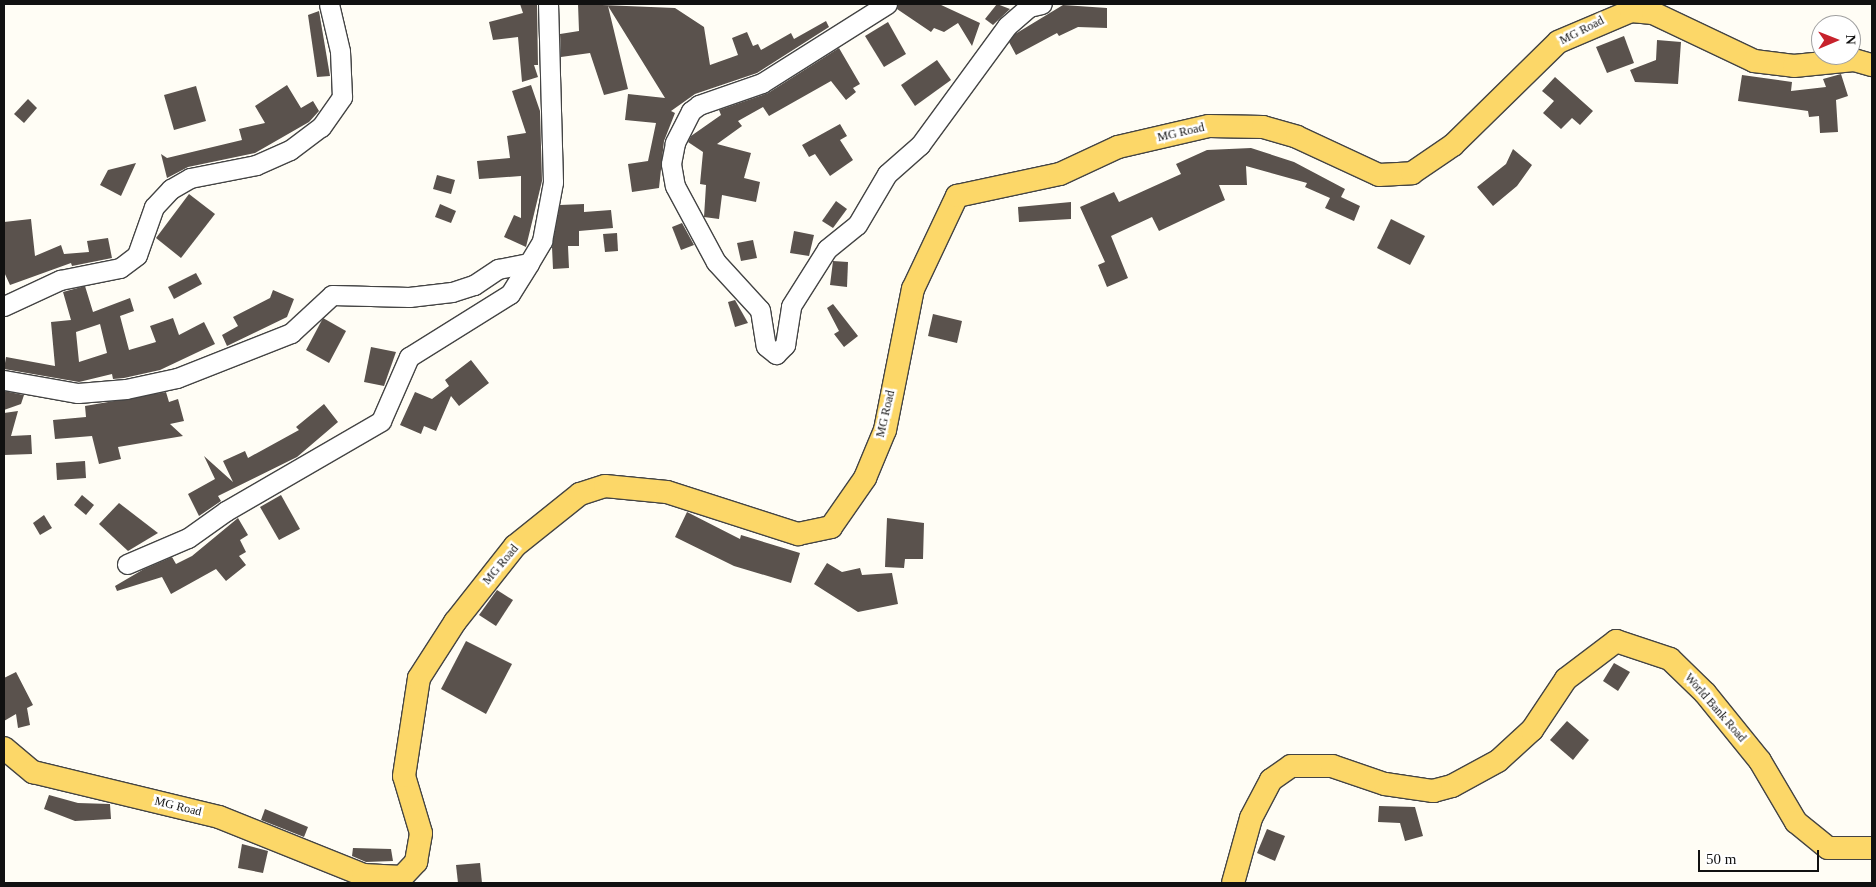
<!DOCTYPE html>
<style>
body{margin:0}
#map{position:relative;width:1876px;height:887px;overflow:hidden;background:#fffdf5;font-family:Georgia,serif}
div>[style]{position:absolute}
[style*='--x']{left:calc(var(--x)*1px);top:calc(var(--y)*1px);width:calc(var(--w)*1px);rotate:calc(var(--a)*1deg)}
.building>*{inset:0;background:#5a524d}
.roads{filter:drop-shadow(1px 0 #444) drop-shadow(-1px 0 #444) drop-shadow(0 1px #444) drop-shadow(0 -1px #444)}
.minor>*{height:19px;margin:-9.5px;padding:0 9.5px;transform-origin:9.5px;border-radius:9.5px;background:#fff}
.major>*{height:22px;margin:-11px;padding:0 11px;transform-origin:11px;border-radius:11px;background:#fcd768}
span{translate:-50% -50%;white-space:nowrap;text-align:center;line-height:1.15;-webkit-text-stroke:5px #fff;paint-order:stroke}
.street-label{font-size:12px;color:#111}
.frame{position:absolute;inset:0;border:5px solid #111;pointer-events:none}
.north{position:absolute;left:1811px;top:15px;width:50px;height:50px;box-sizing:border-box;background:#fff;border:1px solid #a0a0a0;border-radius:50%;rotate:89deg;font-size:14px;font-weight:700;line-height:20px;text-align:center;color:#111}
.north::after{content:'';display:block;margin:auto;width:18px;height:22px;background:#c7222c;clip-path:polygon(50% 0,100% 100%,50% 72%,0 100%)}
.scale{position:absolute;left:1698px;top:850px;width:121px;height:22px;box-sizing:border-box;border:2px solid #111;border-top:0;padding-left:6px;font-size:15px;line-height:18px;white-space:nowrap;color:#111;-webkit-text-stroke:4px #fff;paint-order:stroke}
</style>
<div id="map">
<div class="building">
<div style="clip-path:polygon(520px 4px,537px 4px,538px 65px,534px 65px,538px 77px,522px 82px,518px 37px,493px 40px,489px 22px,523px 13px)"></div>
<div style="clip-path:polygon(578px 4px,675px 8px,704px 27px,710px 65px,738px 55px,732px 38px,747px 32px,753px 46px,758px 44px,761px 50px,791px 33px,794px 39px,826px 21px,829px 27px,757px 73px,695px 94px,671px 111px,675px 113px,664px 141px,659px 188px,632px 192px,628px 164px,648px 161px,656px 123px,625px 120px,628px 94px,665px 98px,608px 6px,628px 89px,604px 95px,590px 53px,561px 57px,560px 34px,579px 31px)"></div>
<div style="clip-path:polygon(898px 4px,939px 4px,980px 23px,972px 46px,958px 23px,944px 32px,934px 28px,931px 32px,897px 9px)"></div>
<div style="clip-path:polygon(997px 4px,1010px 9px,993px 25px,985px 19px)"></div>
<div style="clip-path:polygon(1063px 5px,1107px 8px,1107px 28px,1078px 27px,1059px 36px,1057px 33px,1016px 55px,1009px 42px,1015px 34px)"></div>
<div style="clip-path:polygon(319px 11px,330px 76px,317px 77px,308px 15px)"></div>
<div style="clip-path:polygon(888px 22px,906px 54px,884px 67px,865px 36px)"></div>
<div style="clip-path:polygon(1624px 36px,1634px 63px,1607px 73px,1596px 47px)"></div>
<div style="clip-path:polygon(1657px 40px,1681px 42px,1678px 84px,1635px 82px,1630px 70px,1656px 60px)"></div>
<div style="clip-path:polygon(839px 48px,860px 84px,853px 88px,856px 92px,846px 100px,831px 81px,769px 116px,763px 107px,738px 121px,742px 126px,717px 144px,751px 153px,744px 178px,760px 182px,756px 202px,722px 195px,719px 219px,704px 217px,706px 185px,700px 184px,703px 152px,688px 142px,691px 136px,721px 115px,719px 110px,768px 93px)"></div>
<div style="clip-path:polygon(937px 60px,951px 80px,915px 106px,901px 85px)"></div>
<div style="clip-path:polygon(1841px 74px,1848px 96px,1836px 100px,1838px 132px,1820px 133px,1819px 116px,1809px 117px,1808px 111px,1738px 101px,1742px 75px,1792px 82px,1791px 91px,1826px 87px,1823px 79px)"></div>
<div style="clip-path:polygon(1555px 77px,1593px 111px,1580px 125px,1572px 118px,1561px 129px,1543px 113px,1554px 101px,1542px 91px)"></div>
<div style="clip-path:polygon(287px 85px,301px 108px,313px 101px,319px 111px,309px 122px,255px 153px,188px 167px,167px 178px,161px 154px,167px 158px,242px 140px,239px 129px,265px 123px,255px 106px)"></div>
<div style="clip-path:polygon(531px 85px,540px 111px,542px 181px,526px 247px,504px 237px,514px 215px,521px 218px,521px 176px,479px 179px,477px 161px,510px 158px,507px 136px,526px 133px,512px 91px)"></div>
<div style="clip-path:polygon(196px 86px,206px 121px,174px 130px,164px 95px)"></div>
<div style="clip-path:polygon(28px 99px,37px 108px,24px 123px,14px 114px)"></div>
<div style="clip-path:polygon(840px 124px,847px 136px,840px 140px,853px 160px,830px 176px,815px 154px,809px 157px,802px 145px)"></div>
<div style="clip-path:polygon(1251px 148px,1294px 162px,1345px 189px,1341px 197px,1360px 206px,1354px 221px,1325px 208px,1330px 198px,1305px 187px,1307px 183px,1246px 166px,1247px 185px,1219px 185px,1225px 200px,1159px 231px,1152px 217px,1111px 236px,1128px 278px,1107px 287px,1098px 265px,1105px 262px,1080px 207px,1114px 192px,1119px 202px,1181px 174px,1176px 164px,1207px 150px)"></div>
<div style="clip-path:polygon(1513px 149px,1532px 165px,1517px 186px,1493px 206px,1477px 187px,1506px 164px)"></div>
<div style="clip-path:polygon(136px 163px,121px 196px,100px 185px,108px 170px)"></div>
<div style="clip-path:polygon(437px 175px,455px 180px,451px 194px,433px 189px)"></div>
<div style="clip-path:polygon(189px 194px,215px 214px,181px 258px,156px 238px)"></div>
<div style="clip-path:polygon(836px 201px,847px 209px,833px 228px,822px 221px)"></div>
<div style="clip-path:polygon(1071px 202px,1071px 219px,1019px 222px,1018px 207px)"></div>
<div style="clip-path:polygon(440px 204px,456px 211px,451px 223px,435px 217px)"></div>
<div style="clip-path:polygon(584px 204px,584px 212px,611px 210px,613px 228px,579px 231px,579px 246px,568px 246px,569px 268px,553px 269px,552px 247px,560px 205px)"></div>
<div style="clip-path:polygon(31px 219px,35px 256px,61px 245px,64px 254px,89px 252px,87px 241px,108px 238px,112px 258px,72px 266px,71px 263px,10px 285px,4px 272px,4px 222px)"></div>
<div style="clip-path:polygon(1391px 219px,1425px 236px,1410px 265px,1377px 248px)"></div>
<div style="clip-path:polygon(682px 223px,694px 245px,681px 250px,672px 227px)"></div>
<div style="clip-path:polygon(794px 231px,814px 235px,809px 256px,790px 253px)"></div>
<div style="clip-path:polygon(617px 233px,618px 251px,605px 252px,603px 234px)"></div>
<div style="clip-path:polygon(753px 240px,757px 258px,741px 261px,737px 243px)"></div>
<div style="clip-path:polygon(833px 261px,848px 262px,847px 287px,830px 285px)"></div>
<div style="clip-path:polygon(196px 273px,202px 284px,174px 299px,168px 287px)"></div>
<div style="clip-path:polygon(evenodd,85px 286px,93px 312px,130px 298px,134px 311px,120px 316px,129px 350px,156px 342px,150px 326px,173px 318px,179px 335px,204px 322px,215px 344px,160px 370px,124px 378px,113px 379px,112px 374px,79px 382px,4px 369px,6px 357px,55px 366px,51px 322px,71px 320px,63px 292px,85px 286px,100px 324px,107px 353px,79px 362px,76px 332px,100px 324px)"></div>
<div style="clip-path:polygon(273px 290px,294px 299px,287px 317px,227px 346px,222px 335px,238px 326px,233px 317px,270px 298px)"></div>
<div style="clip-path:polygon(735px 300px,748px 323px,735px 327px,728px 302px)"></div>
<div style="clip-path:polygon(833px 304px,858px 336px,844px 347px,834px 334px,839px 331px,827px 308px)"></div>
<div style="clip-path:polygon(933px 314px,962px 321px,957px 343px,928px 336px)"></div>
<div style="clip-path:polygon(323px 318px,346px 331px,329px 363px,306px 350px)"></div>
<div style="clip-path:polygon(371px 347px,396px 352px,384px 386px,364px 382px)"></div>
<div style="clip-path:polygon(471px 360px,489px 383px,459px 406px,451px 396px,436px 431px,424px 426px,421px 434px,400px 425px,415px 392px,432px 399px,449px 386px,445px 380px)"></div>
<div style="clip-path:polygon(4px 391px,24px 395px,21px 404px,4px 410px)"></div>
<div style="clip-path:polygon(166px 392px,169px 402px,178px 399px,184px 421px,170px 424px,183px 436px,118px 447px,121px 459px,99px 464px,92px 436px,55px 439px,53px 420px,86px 417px,85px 406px)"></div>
<div style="clip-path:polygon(324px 404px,338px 422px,297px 457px,218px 496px,221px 501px,199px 516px,188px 494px,215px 479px,204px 456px,233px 482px,223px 461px,245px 451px,248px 458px,299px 430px,296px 427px)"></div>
<div style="clip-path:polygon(18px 411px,11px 436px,31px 435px,32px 454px,4px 455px,4px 413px)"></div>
<div style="clip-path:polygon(85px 461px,86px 478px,57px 480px,56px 463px)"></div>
<div style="clip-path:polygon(82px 495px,94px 505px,86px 515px,74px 505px)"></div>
<div style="clip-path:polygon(281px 495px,300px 529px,279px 540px,260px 507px)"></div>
<div style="clip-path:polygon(119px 503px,158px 533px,128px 551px,99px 524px)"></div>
<div style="clip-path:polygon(687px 512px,740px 539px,741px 535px,800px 553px,791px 583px,734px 566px,675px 537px)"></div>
<div style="clip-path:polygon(44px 515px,52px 528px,40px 535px,33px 523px)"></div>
<div style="clip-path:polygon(238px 518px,248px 535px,240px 540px,246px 552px,239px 556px,246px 565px,226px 581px,216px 569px,171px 594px,162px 577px,117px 591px,115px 586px,144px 569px,172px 557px,176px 564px,192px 556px)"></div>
<div style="clip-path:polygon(887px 518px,924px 523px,923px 559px,905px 559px,904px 568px,885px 567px)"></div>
<div style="clip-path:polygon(827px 563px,842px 572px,860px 568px,862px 575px,892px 573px,898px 604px,858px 612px,814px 584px)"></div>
<div style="clip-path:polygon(497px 590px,513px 600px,496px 626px,479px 615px)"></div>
<div style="clip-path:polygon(466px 641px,512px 664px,486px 714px,441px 689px)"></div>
<div style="clip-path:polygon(1614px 663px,1630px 672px,1618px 691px,1603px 681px)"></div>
<div style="clip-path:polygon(16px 672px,33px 705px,27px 708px,30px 725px,18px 728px,16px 714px,4px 721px,4px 678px)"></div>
<div style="clip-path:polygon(1567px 721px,1589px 740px,1573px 760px,1550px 740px)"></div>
<div style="clip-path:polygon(49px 795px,78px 803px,110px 804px,111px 819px,75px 821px,44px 809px)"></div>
<div style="clip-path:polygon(1379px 806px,1415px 807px,1423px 836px,1405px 841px,1400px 823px,1378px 822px)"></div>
<div style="clip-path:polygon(265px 809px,308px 827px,304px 837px,261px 820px)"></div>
<div style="clip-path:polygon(1267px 829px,1285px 836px,1275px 861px,1257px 853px)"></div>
<div style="clip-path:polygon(242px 844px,268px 851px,263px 873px,238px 868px)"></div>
<div style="clip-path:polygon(353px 848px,391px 849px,393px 861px,366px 862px,352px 856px)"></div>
<div style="clip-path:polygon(480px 863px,482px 883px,458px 883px,456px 865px)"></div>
</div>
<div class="roads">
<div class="minor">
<div style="--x:887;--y:4;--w:148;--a:147.7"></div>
<div style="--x:762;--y:83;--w:67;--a:160.8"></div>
<div style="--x:699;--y:105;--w:10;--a:143"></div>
<div style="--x:691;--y:111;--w:36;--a:117"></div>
<div style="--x:675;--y:143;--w:21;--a:101"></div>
<div style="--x:671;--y:164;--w:22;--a:80"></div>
<div style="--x:675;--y:186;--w:86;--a:61.7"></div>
<div style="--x:716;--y:262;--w:65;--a:47.5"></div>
<div style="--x:760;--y:310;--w:36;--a:81"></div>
<div style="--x:766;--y:346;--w:13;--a:39"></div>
<div style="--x:776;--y:354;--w:13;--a:-45"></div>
<div style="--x:785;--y:345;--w:39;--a:-81"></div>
<div style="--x:791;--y:306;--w:67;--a:-57.7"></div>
<div style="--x:827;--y:249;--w:38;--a:-39"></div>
<div style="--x:857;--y:225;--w:59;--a:-59.5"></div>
<div style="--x:887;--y:174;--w:44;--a:-41.3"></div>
<div style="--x:920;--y:145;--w:147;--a:-53.8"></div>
<div style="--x:1007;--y:26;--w:29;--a:-41"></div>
<div style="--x:1029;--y:7;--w:13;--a:-13"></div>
<div style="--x:4;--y:306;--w:62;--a:-24.9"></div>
<div style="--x:60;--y:280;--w:61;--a:-11.3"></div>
<div style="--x:120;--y:268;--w:21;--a:-37"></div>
<div style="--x:137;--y:255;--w:51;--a:-70.5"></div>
<div style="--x:154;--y:207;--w:25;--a:-47"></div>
<div style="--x:171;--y:189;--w:22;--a:-30"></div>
<div style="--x:190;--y:178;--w:67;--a:-11.1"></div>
<div style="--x:256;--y:165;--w:37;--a:-24"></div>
<div style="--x:290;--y:150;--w:39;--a:-37"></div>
<div style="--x:321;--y:127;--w:37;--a:-55"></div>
<div style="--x:342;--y:97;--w:46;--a:-92.5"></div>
<div style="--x:340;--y:51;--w:48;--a:-103.2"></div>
<div style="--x:4;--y:380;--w:75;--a:10"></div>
<div style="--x:78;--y:393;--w:48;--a:-4.8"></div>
<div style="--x:126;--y:389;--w:52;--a:-12.2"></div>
<div style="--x:177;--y:378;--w:123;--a:-21.5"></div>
<div style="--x:291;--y:333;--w:56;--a:-42.8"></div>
<div style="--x:332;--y:295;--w:77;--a:1.5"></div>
<div style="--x:409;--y:297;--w:43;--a:-6.6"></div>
<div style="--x:452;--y:292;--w:23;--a:-18"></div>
<div style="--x:474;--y:285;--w:29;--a:-34"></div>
<div style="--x:498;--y:269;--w:32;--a:-11"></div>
<div style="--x:529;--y:263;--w:26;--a:-59"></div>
<div style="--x:542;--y:241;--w:60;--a:-79.4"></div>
<div style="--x:553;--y:182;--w:178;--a:-91.6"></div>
<div style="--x:127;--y:564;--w:66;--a:-23.1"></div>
<div style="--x:188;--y:538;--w:47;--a:-35.4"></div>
<div style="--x:226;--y:511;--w:179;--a:-30.1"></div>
<div style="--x:381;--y:421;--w:70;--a:-66.4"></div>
<div style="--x:409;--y:357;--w:119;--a:-32"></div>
<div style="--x:510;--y:294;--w:36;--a:-58"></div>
</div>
<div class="major">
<div style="--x:4;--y:748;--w:38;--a:40"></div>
<div style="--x:33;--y:772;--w:191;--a:13.6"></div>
<div style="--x:219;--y:817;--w:155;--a:21.9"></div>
<div style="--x:363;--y:875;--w:39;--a:3"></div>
<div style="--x:402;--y:877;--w:21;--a:-47"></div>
<div style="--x:416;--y:862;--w:29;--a:-80"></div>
<div style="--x:421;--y:833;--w:59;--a:-106.6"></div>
<div style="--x:404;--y:776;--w:99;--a:-81.3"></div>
<div style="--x:419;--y:678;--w:67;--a:-57.3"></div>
<div style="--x:455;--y:622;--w:97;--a:-51.7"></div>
<div style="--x:515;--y:546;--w:83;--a:-38.7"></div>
<div style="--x:580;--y:494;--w:26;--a:-18"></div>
<div style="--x:605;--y:486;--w:62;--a:5.5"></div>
<div style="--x:667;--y:492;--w:138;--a:17.8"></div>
<div style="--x:798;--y:534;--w:34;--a:-12"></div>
<div style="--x:831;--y:527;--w:60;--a:-55.2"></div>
<div style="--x:865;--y:478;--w:52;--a:-67.4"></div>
<div style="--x:885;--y:430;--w:144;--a:-78.8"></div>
<div style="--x:913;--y:289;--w:103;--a:-64.7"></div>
<div style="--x:957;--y:196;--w:105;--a:-12.1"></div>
<div style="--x:1060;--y:174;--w:64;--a:-25"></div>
<div style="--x:1118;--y:147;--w:93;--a:-13"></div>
<div style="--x:1209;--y:126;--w:54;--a:1.1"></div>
<div style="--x:1263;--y:127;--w:35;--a:16"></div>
<div style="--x:1297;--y:137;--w:90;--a:24.9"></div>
<div style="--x:1379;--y:175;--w:33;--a:-3"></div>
<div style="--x:1412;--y:173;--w:50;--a:-34.3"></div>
<div style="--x:1453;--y:145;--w:147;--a:-44.4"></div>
<div style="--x:1558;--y:42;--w:79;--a:-23"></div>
<div style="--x:1631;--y:11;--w:22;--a:5"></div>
<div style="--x:1653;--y:13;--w:112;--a:25.4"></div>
<div style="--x:1754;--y:61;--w:40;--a:7.1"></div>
<div style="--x:1794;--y:66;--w:60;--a:-5.7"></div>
<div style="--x:1854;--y:60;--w:19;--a:16"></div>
<div style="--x:1233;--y:883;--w:67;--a:-74.5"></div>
<div style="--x:1251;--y:818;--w:43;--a:-62.2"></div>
<div style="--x:1271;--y:780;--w:24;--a:-35"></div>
<div style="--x:1291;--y:766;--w:41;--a:0"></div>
<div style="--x:1332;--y:766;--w:56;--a:18.8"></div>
<div style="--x:1385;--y:784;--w:49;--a:8.3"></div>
<div style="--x:1433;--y:791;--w:20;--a:-15"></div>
<div style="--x:1452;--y:786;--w:52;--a:-28.5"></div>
<div style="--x:1498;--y:761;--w:46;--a:-42.4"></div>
<div style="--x:1532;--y:730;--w:61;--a:-56.3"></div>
<div style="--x:1566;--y:679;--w:63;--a:-37.2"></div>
<div style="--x:1616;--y:641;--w:57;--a:18.4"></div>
<div style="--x:1670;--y:659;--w:49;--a:44.2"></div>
<div style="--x:1705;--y:693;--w:87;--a:51"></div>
<div style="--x:1760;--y:761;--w:71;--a:59.5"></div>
<div style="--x:1796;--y:822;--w:41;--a:39.1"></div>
<div style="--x:1828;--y:848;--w:44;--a:0"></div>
</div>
</div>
<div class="street-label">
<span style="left:1582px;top:31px;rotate:-27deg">MG Road</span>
<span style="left:1181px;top:133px;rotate:-13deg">MG Road</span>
<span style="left:886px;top:414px;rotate:-77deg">MG Road</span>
<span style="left:501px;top:565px;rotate:-50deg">MG Road</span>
<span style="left:1715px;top:708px;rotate:49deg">World Bank Road</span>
<span style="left:178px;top:807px;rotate:14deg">MG Road</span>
</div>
<div class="frame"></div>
<div class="north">N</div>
<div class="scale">50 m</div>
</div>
